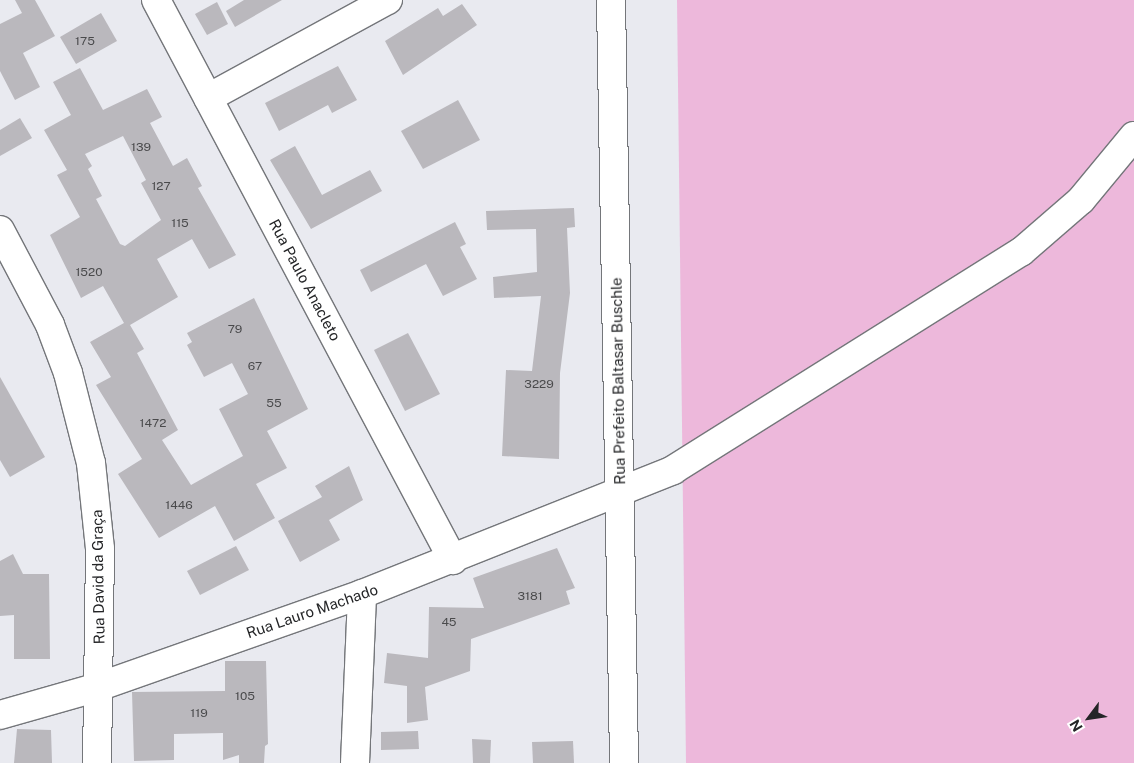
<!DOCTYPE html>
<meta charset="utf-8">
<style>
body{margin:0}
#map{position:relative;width:1134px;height:763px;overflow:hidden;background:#e9eaf0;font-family:"Public Sans",sans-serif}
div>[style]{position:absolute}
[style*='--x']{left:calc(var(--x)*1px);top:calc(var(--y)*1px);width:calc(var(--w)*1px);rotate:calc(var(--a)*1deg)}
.green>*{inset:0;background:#edb8db}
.building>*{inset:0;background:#bab8bd}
.roads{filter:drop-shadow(1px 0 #74767a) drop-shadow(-1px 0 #74767a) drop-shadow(0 1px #74767a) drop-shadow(0 -1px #74767a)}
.street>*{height:28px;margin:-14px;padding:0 14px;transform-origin:14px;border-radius:14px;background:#fff}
.secondary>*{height:28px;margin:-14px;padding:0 14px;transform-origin:14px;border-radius:14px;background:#fff}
span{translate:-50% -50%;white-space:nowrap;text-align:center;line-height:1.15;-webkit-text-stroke:5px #fff;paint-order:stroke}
.number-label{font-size:12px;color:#4a4a4c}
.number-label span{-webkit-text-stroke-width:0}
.street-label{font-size:15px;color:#242527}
.north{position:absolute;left:1064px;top:693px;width:50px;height:50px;-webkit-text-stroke:4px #fff;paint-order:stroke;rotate:239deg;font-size:14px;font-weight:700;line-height:20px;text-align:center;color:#242527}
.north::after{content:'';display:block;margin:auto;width:18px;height:22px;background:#242527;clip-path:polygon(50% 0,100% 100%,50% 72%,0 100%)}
</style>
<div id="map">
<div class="green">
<div style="clip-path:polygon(677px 0,1134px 0,1134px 763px,686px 763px)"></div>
</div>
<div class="building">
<div style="clip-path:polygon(15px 0,35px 0,55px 36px,23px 53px,40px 87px,15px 100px,0 71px,0 24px,22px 13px)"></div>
<div style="clip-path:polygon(244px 0,282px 0,235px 27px,226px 11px)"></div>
<div style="clip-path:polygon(217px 2px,228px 24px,207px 35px,195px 14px)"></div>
<div style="clip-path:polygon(462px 4px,477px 25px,403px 75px,385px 41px,438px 8px,443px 16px)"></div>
<div style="clip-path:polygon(101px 13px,117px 41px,76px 64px,60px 37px)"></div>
<div style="clip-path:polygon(338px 66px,357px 100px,332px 113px,328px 105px,279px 131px,265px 103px)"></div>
<div style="clip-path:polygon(evenodd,80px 68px,103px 110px,147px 89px,162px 117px,150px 123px,173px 166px,187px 158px,202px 186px,198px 188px,236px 255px,209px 269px,192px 239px,157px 259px,178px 297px,130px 325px,144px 349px,137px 353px,178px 430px,162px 440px,191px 485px,243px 456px,219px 409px,248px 394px,232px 363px,204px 377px,187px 345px,192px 342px,187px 333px,254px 298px,308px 409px,267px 431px,287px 468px,256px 484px,275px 518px,234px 541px,215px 506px,159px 538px,118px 474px,142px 459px,96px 385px,111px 377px,90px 342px,124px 323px,103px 286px,81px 298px,50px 235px,80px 217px,57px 175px,67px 170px,44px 130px,71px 115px,53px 82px,80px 68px,123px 136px,146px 180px,141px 183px,161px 220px,125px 246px,120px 244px,96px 199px,102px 196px,88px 169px,92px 166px,85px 154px,123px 136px)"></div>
<div style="clip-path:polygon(458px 100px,480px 140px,423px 169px,401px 131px)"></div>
<div style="clip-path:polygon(20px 118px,32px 138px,0 156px,0 130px)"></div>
<div style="clip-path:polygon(295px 146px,322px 195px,370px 170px,382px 191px,311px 229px,270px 160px)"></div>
<div style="clip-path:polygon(574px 208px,575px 227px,567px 228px,570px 293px,560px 373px,559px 459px,502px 456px,506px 370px,532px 371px,541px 296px,494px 298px,493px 277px,537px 272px,536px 229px,487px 230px,486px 211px)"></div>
<div style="clip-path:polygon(455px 222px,466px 244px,460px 247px,477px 279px,443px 296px,426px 264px,371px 292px,360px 270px)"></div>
<div style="clip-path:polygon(408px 333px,440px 394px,405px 411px,374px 350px)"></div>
<div style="clip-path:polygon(0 377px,45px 457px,10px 477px,0 460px)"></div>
<div style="clip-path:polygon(349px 466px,363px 500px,329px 520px,340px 540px,300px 562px,278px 521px,322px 497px,315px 486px)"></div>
<div style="clip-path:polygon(236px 546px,249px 570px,200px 595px,187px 571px)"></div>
<div style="clip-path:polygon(557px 548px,575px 588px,566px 591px,570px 604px,471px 639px,470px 671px,425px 687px,428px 720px,407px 723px,407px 686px,384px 683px,387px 653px,428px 658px,429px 607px,484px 608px,473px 578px)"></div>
<div style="clip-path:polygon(13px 554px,23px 574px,49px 574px,50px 659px,14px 659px,14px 615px,0 616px,0 561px)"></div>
<div style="clip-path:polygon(225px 661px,266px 661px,268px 744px,265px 746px,264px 763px,239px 763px,239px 755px,223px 760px,223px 733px,174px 734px,174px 760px,134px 761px,132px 692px,225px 691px)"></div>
<div style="clip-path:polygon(17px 729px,51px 730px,52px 763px,14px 763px)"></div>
<div style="clip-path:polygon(418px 731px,419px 749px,381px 750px,381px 732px)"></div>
<div style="clip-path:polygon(472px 739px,491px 740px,490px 763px,473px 763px)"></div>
<div style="clip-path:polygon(573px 741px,574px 763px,533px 763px,532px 742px)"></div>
</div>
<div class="roads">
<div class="street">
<div style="--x:156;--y:0;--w:634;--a:62.06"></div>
<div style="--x:208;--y:98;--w:205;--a:-28.6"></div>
<div style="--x:0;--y:230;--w:107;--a:62.2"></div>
<div style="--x:50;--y:325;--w:51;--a:69.4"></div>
<div style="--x:68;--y:373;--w:93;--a:75.7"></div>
<div style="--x:91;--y:463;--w:86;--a:84"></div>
<div style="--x:100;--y:549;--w:214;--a:90.8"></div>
<div style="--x:0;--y:715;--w:102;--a:-15.9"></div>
<div style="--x:98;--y:687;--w:280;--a:-19.4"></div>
<div style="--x:362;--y:594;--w:335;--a:-21.7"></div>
<div style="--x:673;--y:470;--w:411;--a:-32.1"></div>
<div style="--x:1021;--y:252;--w:79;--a:-40.9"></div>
<div style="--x:1081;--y:200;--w:83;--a:-50.4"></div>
<div style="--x:355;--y:763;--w:169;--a:-87.6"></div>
</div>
<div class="secondary">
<div style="--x:611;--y:0;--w:763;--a:89.02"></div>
</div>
</div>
<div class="number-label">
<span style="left:85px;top:42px">175</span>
<span style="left:141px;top:148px">139</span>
<span style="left:161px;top:187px">127</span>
<span style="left:180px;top:224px">115</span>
<span style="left:89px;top:273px">1520</span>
<span style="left:235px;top:330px">79</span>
<span style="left:255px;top:367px">67</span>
<span style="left:539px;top:385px">3229</span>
<span style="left:274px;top:404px">55</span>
<span style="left:153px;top:424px">1472</span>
<span style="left:179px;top:506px">1446</span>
<span style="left:530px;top:597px">3181</span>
<span style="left:449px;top:623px">45</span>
<span style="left:245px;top:697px">105</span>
<span style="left:199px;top:714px">119</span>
</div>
<div class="street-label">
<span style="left:305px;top:280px;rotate:62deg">Rua Paulo Anacleto</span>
<span style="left:618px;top:381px;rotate:-91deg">Rua Prefeito Baltasar Buschle</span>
<span style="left:98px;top:577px;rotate:-91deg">Rua David da Graça</span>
<span style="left:312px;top:611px;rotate:-19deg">Rua Lauro Machado</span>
</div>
<div class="north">N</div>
</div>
